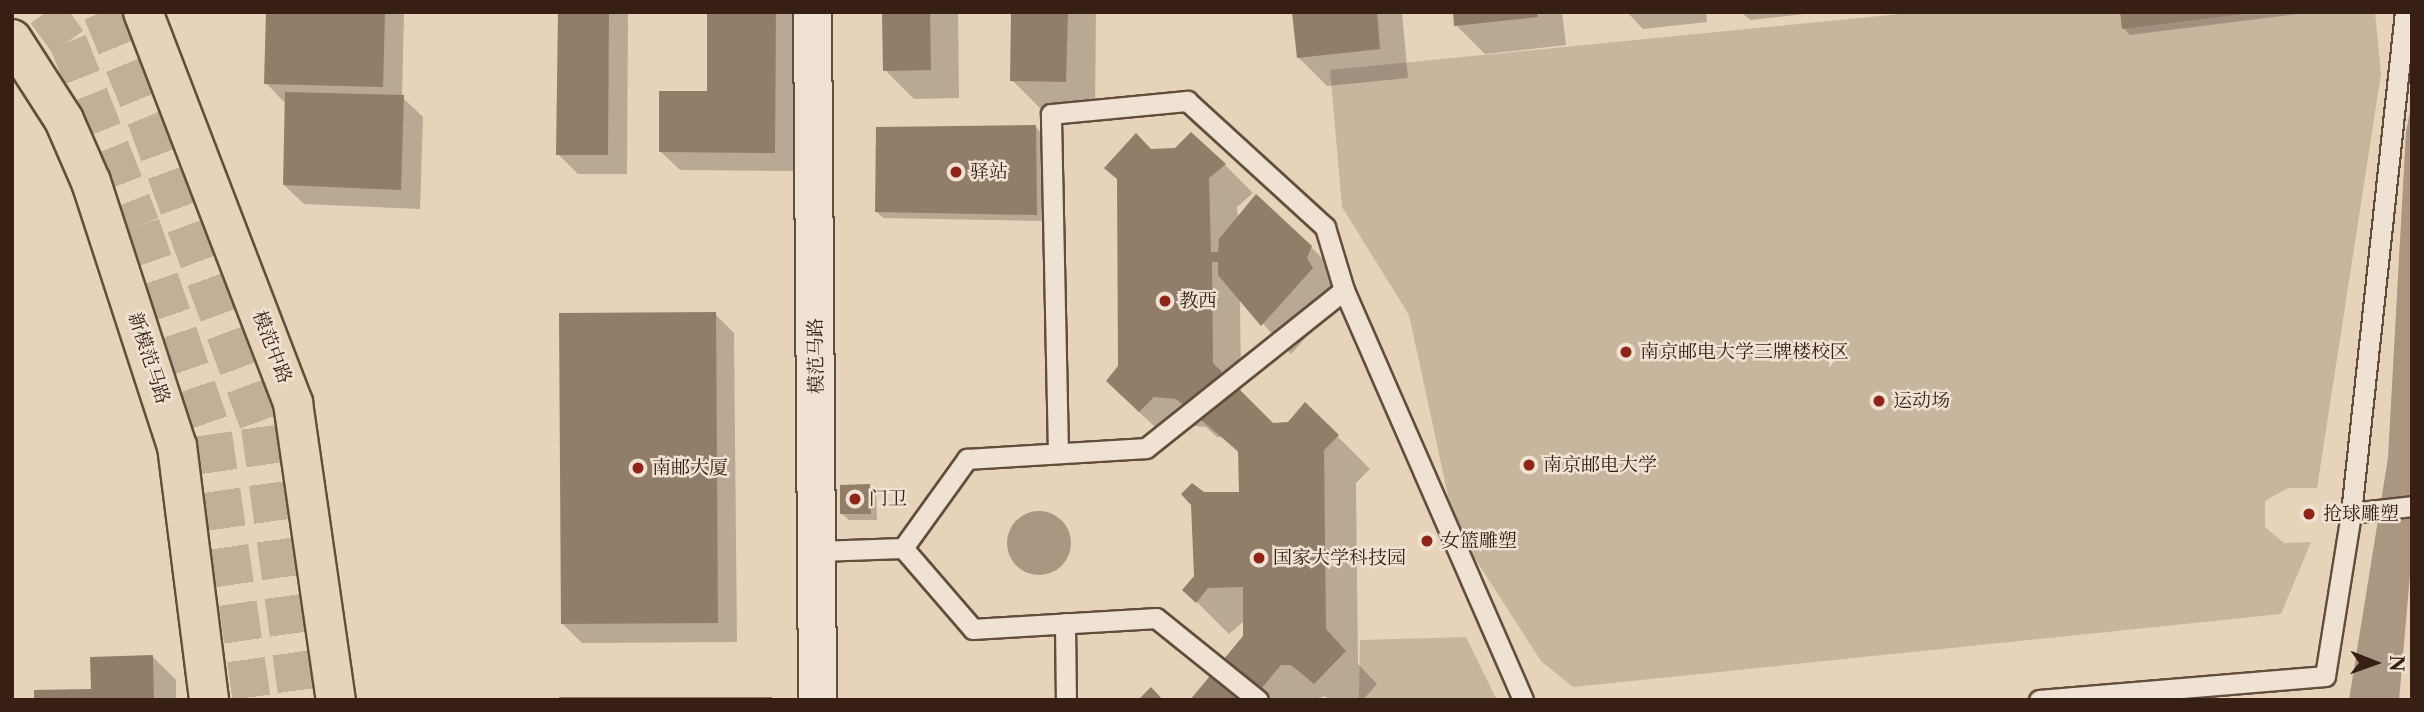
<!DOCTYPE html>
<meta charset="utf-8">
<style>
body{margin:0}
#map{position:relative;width:2424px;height:712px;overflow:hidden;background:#e6d3b9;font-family:"Libre Caslon Text","Noto Serif SC",serif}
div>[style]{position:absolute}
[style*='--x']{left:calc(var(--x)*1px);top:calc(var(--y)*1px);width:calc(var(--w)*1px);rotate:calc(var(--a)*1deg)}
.green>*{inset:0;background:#c8b59d}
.water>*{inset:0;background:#aa9681}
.round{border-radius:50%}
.shadow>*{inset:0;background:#0003}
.building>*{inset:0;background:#927d69}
.trunk-tunnel>*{height:38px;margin-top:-19px;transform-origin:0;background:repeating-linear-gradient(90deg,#c3af98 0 38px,transparent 0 57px)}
.roads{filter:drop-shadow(2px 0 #634d3c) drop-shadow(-2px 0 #634d3c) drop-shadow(0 2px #634d3c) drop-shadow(0 -2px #634d3c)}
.service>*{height:19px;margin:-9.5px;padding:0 9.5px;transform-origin:9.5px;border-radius:9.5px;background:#efe2d2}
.minor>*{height:37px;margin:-18.5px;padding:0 18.5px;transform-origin:18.5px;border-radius:18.5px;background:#efe2d2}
.primary>*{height:38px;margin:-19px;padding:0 19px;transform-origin:19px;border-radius:19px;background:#e6d3b9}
.dots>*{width:19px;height:19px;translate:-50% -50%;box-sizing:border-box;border:4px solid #efe2d2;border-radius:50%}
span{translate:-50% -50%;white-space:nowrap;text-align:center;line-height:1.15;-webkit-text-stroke:5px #efe2d2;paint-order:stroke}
.poi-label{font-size:19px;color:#372013}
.left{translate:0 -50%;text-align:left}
.street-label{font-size:19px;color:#372013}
.frame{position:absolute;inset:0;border:14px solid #372013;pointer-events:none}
.north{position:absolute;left:2340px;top:628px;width:70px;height:70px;-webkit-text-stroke:5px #efe2d2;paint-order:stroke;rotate:91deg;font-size:19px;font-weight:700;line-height:28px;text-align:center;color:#372013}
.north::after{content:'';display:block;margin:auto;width:24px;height:32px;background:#372013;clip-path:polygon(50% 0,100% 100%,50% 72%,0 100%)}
</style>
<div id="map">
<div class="green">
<div style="clip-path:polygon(1921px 12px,2375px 12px,2381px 74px,2317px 488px,2288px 488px,2265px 501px,2265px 527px,2284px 543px,2311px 542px,2281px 614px,1573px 687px,1541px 661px,1455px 528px,1409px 315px,1342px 207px,1330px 70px)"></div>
<div style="clip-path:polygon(1466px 637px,1497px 700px,1359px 700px,1360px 640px)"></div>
</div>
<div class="water">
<div style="clip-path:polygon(2412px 102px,2412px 552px,2399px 700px,2349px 700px,2388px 458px,2406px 132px)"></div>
<div class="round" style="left:1007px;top:511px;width:64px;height:64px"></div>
</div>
<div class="shadow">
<div style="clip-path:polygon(268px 12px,401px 12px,404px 15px,402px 97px,423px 117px,420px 209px,304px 204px,284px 185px,285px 103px,266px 83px)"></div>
<div style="clip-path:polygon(560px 12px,628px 12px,627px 174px,578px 174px,558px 154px)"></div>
<div style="clip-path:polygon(709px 12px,795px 12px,794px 171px,680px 170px,660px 151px,708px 93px)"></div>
<div style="clip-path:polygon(884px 12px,958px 12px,959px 98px,914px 99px,885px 70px)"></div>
<div style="clip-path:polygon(1013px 12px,1096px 12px,1095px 110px,1041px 109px,1012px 80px)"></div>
<div style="clip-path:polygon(1294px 12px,1402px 12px,1408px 78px,1327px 86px,1298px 57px)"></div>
<div style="clip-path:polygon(1454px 12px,1562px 12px,1566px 45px,1485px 54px,1456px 25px)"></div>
<div style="clip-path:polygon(1627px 12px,1706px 12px,1707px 22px,1643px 29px)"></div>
<div style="clip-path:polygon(1741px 12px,1813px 12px,1813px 13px,1750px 20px)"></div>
<div style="clip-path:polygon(2122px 12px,2313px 12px,2130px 35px,2124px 28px)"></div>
<div style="clip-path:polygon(1036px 127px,1042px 134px,1043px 221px,883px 218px,876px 211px)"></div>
<div style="clip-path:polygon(1151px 151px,1225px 165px,1253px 193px,1237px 207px,1238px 219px,1311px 247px,1340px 276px,1341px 298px,1291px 354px,1240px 299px,1241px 394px,1273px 425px,1289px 423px,1305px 404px,1370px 469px,1356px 483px,1358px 664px,1377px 684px,1363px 700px,1329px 700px,1325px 696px,1312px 700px,1193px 700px,1244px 636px,1245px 620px,1229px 634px,1185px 590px,1196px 577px,1203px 494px,1241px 494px,1240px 454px,1222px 437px,1217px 437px,1206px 427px,1184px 425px,1169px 440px,1137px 410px,1120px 366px)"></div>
<div style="clip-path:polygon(715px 314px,734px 333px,737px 642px,582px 643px,563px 624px)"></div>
<div style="clip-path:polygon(869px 486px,876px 493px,877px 520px,849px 520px,842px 514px)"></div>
<div style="clip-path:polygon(152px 656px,176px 680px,176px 700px,36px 700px,93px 691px)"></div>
</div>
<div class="building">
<div style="clip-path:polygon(266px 12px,385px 12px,383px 87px,264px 84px)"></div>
<div style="clip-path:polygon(558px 12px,609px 12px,608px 155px,556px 155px)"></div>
<div style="clip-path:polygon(707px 12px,776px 12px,775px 153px,659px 152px,659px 91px,707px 91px)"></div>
<div style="clip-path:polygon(882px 12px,930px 12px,931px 70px,883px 71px)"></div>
<div style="clip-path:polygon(1011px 12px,1068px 12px,1066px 82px,1010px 81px)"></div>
<div style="clip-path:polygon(1292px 12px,1377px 12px,1380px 49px,1297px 58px)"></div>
<div style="clip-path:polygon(1453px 12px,1537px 12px,1538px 17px,1454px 26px)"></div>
<div style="clip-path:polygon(2120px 12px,2243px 12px,2243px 14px,2122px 29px)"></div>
<div style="clip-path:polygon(285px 92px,404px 95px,401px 190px,283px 185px)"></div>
<div style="clip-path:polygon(1036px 125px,1037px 215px,875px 212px,876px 127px)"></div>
<div style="clip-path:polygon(1191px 132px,1226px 164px,1209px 178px,1211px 252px,1218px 252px,1219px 239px,1256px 194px,1312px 246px,1307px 258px,1313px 268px,1261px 326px,1218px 275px,1218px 262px,1212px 262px,1213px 363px,1273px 423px,1288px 422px,1305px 402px,1339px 435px,1324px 450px,1326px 629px,1346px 651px,1314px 684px,1291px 665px,1281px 665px,1252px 700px,1190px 700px,1243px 636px,1243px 587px,1208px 588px,1196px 603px,1182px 590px,1194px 576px,1191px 505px,1181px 494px,1192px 483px,1204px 492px,1239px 492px,1238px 451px,1176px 399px,1154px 397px,1139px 412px,1106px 381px,1118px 366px,1117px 179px,1104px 168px,1136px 133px,1151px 149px,1175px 148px)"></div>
<div style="clip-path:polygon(716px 312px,718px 623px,561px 624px,559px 313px)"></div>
<div style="clip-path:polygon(870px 484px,871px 514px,840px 514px,840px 485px)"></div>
<div style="clip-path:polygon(153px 655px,154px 700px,34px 700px,34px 690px,91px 689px,90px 657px)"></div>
<div style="clip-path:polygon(1151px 687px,1163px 700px,1138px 700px)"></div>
<div style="clip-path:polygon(559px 697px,772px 697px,772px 700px,559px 700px)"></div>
</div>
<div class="trunk-tunnel">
<div style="--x:46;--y:12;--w:37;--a:54"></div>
<div style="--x:68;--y:42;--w:197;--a:68.3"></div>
<div style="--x:141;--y:225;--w:221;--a:71"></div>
<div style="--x:213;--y:434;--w:269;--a:81.7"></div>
<div style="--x:102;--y:12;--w:116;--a:67.6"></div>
<div style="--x:146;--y:119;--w:328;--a:69.7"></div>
<div style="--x:260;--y:427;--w:276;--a:82.1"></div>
</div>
<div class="roads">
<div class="service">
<div style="--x:1058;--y:453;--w:339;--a:-91.2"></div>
<div style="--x:1051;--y:114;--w:137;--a:-5.5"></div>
<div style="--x:1187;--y:101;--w:187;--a:42.4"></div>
<div style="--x:1325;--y:227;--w:66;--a:73.2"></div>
<div style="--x:2351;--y:513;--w:504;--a:-83.85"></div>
<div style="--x:903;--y:548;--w:110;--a:-54.3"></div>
<div style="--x:967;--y:459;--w:179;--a:-3.5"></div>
<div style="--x:1146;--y:448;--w:253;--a:-38.6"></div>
<div style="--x:1344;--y:290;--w:447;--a:66.4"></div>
<div style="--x:818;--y:551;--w:85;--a:-2"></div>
<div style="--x:903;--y:548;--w:107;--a:49.2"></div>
<div style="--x:973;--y:629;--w:183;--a:-3.4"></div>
<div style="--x:1156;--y:618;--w:131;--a:38.8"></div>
<div style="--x:1065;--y:623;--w:77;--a:89.3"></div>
<div style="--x:2039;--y:700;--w:287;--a:-4.8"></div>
<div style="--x:2325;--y:676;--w:165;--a:-80.9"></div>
<div style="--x:2351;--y:513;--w:61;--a:-6.5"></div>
</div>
<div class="minor">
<div style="--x:812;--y:12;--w:688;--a:89.58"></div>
</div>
<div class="primary">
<div style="--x:143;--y:12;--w:419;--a:69"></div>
<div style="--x:293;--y:403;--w:300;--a:81.8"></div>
<div style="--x:12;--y:39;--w:96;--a:57.3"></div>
<div style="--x:64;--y:120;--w:68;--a:66.5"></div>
<div style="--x:91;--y:182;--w:278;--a:72"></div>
<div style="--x:177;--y:446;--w:256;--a:82.8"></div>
</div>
</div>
<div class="dots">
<div style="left:956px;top:172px;background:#8f2418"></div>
<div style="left:1165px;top:301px;background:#8f2418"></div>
<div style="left:1626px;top:352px;background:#8f2418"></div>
<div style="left:1879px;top:401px;background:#8f2418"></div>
<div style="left:1529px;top:465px;background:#8f2418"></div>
<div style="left:638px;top:468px;background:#8f2418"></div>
<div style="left:855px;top:499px;background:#8f2418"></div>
<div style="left:2309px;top:514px;background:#8f2418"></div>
<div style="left:1427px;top:541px;background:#8f2418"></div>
<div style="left:1259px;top:558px;background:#8f2418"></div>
</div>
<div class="poi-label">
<span class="left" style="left:970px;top:172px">驿站</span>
<span class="left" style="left:1179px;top:301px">教西</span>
<span class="left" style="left:1640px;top:352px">南京邮电大学三牌楼校区</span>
<span class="left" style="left:1893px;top:401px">运动场</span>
<span class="left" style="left:1543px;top:465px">南京邮电大学</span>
<span class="left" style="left:652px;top:468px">南邮大厦</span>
<span class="left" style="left:869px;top:499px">门卫</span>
<span class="left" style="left:2323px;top:514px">抢球雕塑</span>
<span class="left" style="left:1441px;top:541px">女篮雕塑</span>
<span class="left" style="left:1273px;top:558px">国家大学科技园</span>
</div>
<div class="street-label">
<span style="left:272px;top:347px;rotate:69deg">模范中路</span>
<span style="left:816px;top:356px;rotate:-91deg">模范马路</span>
<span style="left:149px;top:358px;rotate:72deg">新模范马路</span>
</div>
<div class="frame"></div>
<div class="north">N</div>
</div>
